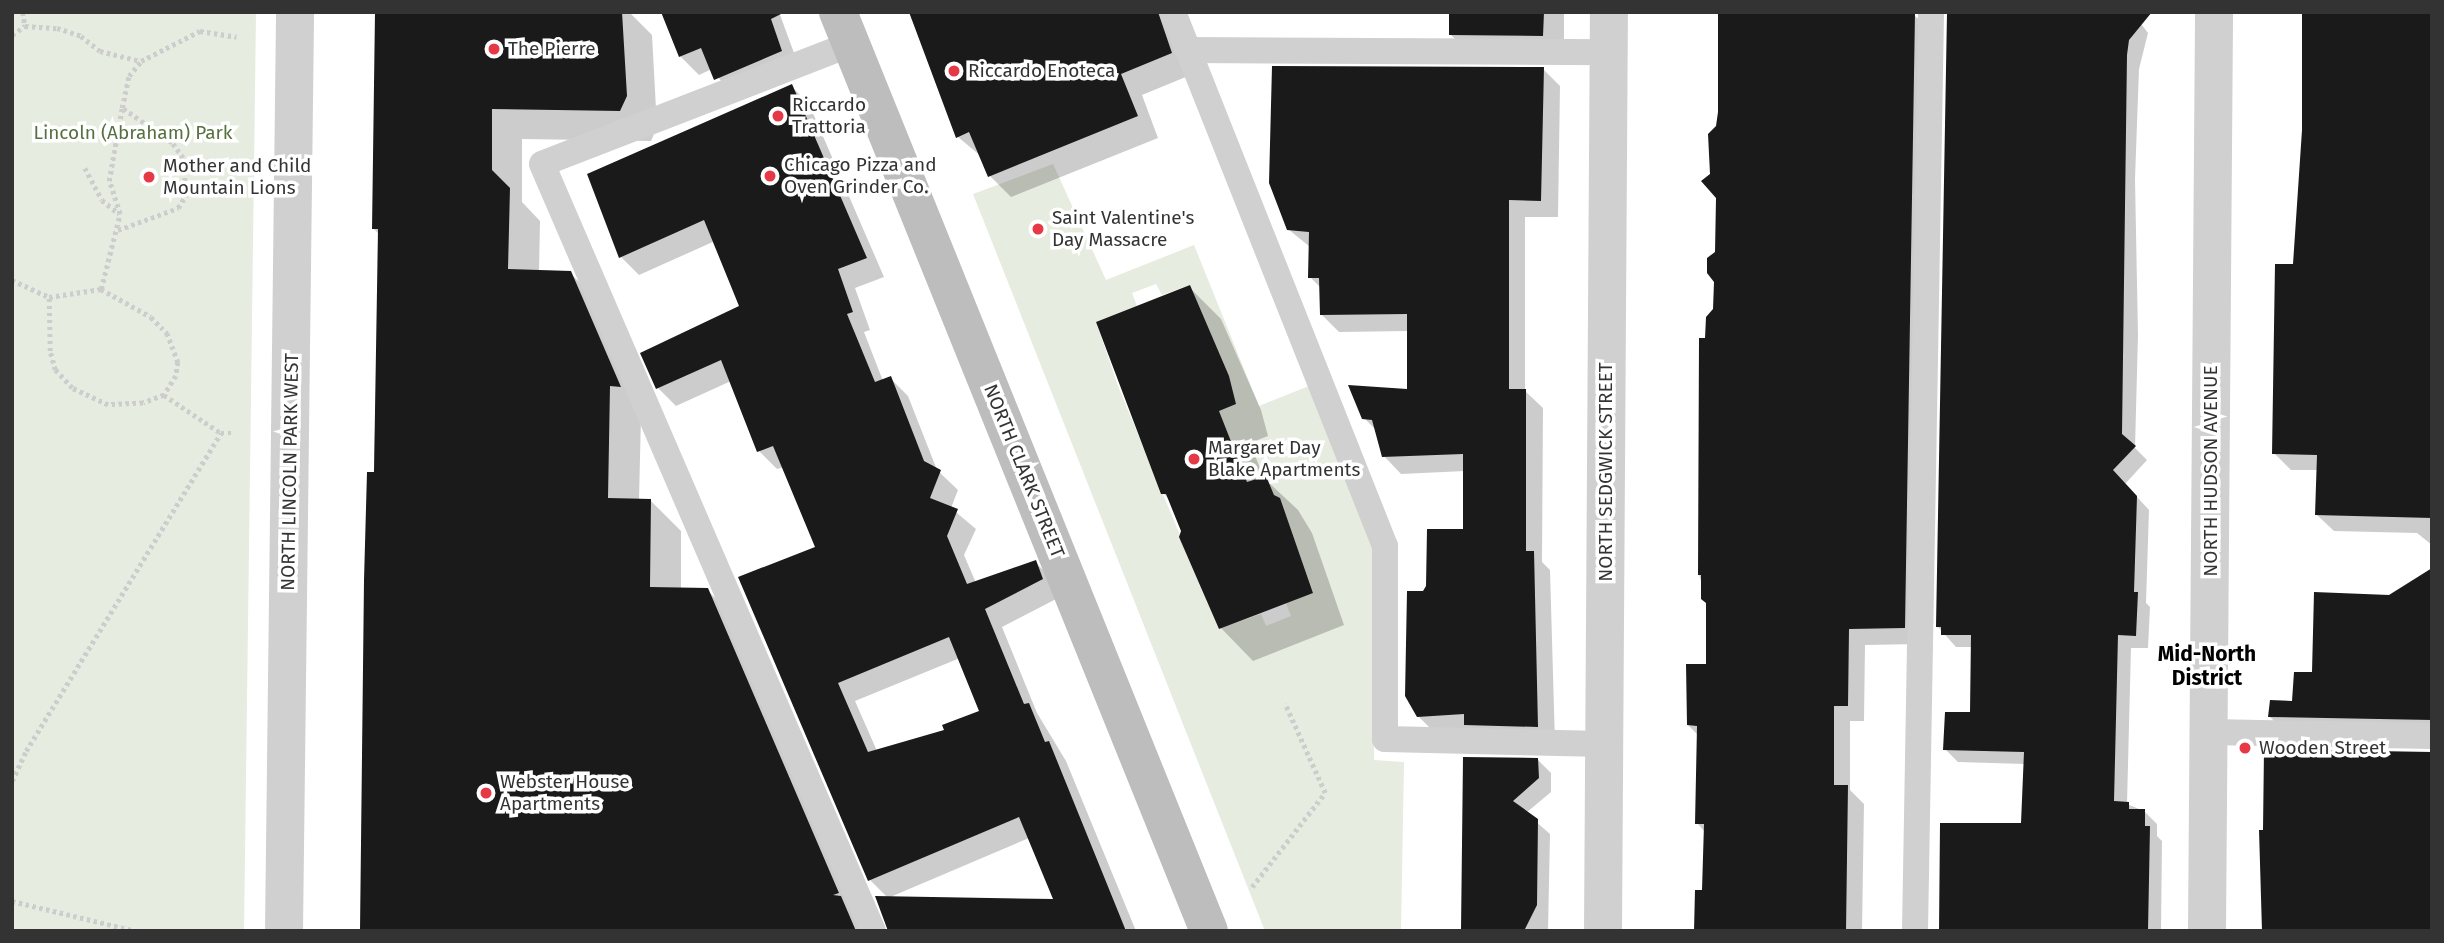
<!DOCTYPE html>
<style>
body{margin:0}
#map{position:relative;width:2444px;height:943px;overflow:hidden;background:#fff;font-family:"Fira Sans",sans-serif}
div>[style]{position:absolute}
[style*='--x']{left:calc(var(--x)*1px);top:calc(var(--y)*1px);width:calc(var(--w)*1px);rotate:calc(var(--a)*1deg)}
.green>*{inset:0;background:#e6ecdf}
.shadow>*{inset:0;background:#0003}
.building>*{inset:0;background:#1a1a1a}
.path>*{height:4.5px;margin-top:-2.25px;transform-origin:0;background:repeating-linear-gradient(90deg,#cdcdcd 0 3.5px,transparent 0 7px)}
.service>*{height:26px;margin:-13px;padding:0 13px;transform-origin:13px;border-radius:13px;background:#d0d0d0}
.minor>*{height:38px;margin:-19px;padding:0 19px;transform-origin:19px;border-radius:19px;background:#d0d0d0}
.tertiary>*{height:38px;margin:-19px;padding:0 19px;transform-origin:19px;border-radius:19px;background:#d0d0d0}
.secondary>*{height:38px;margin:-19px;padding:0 19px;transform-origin:19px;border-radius:19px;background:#bdbdbd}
.dots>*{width:19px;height:19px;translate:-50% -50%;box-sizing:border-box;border:4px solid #fff;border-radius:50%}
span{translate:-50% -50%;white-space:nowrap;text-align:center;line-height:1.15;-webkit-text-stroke:7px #fff;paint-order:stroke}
.poi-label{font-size:19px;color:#333}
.left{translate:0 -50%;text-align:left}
.park-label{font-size:19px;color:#56703f}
.street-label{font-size:19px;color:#333}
.neighbourhood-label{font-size:21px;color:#000;font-weight:700}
.frame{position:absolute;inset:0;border:14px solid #333;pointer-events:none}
</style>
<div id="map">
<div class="green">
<div style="clip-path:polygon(12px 12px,256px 12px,244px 931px,12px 931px)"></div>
<div style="clip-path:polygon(evenodd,1053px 164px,1106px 280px,1194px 245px,1259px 406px,1309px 386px,1375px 549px,1374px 760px,1404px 762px,1401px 931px,1265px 931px,973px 194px,1053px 164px,1156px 284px,1162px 295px,1190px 285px,1229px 376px,1236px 404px,1219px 411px,1247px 482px,1266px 476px,1274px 495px,1280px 499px,1313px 592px,1286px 603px,1291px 616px,1266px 626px,1261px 614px,1219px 629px,1118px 386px,1096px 322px,1137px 306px,1132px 293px,1156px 284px)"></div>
</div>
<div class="shadow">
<div style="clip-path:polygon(377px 12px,629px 12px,652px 35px,657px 127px,651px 141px,522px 139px,522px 202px,540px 221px,539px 272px,570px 273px,601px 304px,641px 416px,639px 500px,650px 500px,681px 531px,681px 589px,707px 590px,738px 621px,872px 931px,362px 931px,380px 235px,373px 228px)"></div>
<div style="clip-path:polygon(779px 12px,794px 53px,734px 98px,712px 69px,699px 75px,680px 56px)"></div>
<div style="clip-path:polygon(909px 12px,1171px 12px,1193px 74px,1142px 95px,1158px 138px,1011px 197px,990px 176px,982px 157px,958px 137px)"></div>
<div style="clip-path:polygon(1445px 12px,1564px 12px,1564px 57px,1472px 56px,1451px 35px,1451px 13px)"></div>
<div style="clip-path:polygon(1716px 12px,1914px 15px,1931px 31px,1920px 644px,1865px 645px,1864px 721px,1850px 721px,1850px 790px,1864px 804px,1862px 931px,1696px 931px,1704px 892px,1705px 832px,1697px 823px,1698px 735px,1688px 725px,1708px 666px,1707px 603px,1699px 574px,1707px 340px,1715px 310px,1718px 197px,1712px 175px,1718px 127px,1720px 16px)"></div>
<div style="clip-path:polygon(1951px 12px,2140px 12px,2139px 21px,2148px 33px,2139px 69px,2135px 179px,2138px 335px,2135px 448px,2147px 460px,2125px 484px,2149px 510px,2146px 603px,2150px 607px,2148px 648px,2131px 648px,2127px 804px,2144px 811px,2157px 824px,2157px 836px,2162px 841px,2161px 931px,1941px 931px,2023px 825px,2025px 764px,1958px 762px,1945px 749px,1971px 714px,1973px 647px,1956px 647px,1938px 627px)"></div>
<div style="clip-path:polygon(2432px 12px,2432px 545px,2417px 533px,2334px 531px,2317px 515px,2318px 470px,2291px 470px,2274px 453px,2295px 266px)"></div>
<div style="clip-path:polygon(1543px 69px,1560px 86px,1558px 217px,1525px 217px,1525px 391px,1543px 408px,1542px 562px,1550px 570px,1555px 743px,1435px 733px,1418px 716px,1424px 593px,1465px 531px,1465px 471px,1401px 474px,1384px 456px,1377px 431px,1364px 418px,1409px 391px,1408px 331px,1339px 332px,1322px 315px,1321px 288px,1310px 277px,1310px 247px,1288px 229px)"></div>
<div style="clip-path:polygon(evenodd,791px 86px,809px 104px,884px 277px,855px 288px,870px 330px,864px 332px,883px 381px,890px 378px,908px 396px,937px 470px,958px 490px,951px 508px,976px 529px,964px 555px,976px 583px,1035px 562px,1053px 580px,1060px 597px,1002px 627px,1037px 713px,1066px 761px,1136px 931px,892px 931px,1056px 901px,1029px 838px,888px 898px,870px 880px,740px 578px,817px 548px,784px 467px,777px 469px,759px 451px,731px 381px,676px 406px,658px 388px,741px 307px,715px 241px,639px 275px,621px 257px,589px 175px,791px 86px,960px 658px,981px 712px,946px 731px,877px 751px,855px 701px,960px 658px)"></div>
<div style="clip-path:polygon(1189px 287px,1221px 319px,1261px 410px,1268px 436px,1250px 443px,1264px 478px,1298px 510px,1312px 533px,1344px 625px,1253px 661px,1221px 628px,1180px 537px,1183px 531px,1170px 500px,1163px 493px,1098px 323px)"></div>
<div style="clip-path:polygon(2432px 571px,2432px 736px,2287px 733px,2270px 717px,2294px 703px,2314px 674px,2390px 597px)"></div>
<div style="clip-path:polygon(1465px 758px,1538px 760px,1551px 773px,1551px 792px,1526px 813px,1550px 834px,1548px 931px,1463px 931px)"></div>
</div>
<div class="building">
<div style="clip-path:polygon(375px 12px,622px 12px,627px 96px,620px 111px,492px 109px,492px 170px,510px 188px,508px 269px,571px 271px,621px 387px,610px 386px,608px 498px,651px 499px,650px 587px,708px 588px,839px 893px,833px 895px,841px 896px,856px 931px,360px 931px,364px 580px,367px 472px,374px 472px,378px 229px,372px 229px)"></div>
<div style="clip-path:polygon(661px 12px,785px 12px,771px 19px,782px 51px,714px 80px,701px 48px,679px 57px)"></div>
<div style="clip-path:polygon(909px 12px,1158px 12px,1172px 53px,1121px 74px,1138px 116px,988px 177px,969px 132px,956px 138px)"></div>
<div style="clip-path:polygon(1449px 12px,1544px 12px,1543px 36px,1449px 35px)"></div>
<div style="clip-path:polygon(1718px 12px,1915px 13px,1905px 628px,1849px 629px,1848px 706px,1834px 706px,1834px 785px,1848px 785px,1846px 931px,1694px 931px,1695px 890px,1702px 890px,1704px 824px,1695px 824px,1697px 726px,1687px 725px,1686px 664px,1706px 664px,1706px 603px,1701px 599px,1701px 575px,1698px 575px,1699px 338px,1705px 338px,1706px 317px,1713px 309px,1714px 282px,1707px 273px,1707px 258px,1715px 252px,1716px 198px,1701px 181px,1710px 174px,1708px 134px,1716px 126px,1718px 112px)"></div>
<div style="clip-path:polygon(2152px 12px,2129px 40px,2127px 55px,2122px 434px,2136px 446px,2113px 470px,2137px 496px,2134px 592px,2138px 592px,2136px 636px,2118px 635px,2114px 801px,2129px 802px,2129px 809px,2145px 809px,2145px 826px,2150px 826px,2148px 931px,1939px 931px,1940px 823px,2021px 823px,2024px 752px,1943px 750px,1945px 712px,1970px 712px,1971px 635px,1941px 635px,1941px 627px,1936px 627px,1947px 13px)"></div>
<div style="clip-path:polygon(2302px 12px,2432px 12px,2432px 518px,2315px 515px,2317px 455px,2272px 454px,2275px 264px,2293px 264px,2302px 130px)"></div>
<div style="clip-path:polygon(1272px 66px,1544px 67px,1541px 201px,1509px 200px,1509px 389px,1526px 389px,1526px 551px,1534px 551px,1538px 727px,1464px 725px,1464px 714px,1417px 717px,1405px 696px,1407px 591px,1423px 591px,1426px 586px,1427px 529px,1463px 529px,1463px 454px,1382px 457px,1372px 420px,1362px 419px,1348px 385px,1407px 389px,1407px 314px,1320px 315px,1319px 278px,1308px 278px,1309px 232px,1287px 230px,1269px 183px)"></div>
<div style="clip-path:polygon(evenodd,792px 84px,867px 258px,838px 269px,853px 312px,847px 314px,875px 382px,891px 376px,924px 461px,941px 470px,930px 498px,958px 509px,947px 536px,967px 584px,1036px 560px,1043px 579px,985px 609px,1024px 704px,1029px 703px,1045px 742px,1049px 741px,1126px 931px,888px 931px,875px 896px,1053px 899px,1019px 817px,868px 881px,738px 577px,815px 547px,773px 446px,757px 452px,721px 360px,656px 389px,640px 353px,739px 306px,704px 220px,619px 258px,587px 174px,792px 84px,949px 637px,979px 711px,942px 725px,944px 730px,868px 752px,838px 683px,949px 637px)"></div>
<div style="clip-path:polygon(1190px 285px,1229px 376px,1236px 404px,1219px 411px,1247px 482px,1266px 476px,1274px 495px,1280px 498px,1313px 593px,1219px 629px,1179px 537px,1181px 531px,1166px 494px,1161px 494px,1096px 322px)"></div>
<div style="clip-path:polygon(2432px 568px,2432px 720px,2268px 717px,2270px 700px,2292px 701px,2294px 672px,2312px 672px,2314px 592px,2389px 595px)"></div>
<div style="clip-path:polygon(2264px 749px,2432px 752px,2432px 931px,2262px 931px,2259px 830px,2263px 830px)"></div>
<div style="clip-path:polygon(1463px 757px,1538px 758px,1539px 778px,1513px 801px,1538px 819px,1537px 905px,1524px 931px,1461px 931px)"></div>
</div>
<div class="path">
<div style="--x:23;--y:12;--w:14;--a:82"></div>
<div style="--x:12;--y:35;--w:16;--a:-35"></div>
<div style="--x:25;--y:26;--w:32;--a:4"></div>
<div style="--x:57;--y:28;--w:25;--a:18"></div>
<div style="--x:81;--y:36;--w:24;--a:38"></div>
<div style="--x:100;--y:51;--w:41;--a:14"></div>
<div style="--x:85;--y:168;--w:36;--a:62"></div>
<div style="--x:102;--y:200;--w:22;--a:39"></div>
<div style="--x:118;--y:230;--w:64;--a:-20.1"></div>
<div style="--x:178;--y:208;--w:15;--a:-58"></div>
<div style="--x:186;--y:195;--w:37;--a:-95"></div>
<div style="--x:183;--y:158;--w:19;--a:-126"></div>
<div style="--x:172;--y:143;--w:61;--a:-145"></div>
<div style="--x:122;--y:108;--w:33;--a:-78"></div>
<div style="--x:129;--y:76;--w:19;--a:-51"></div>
<div style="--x:141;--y:61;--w:66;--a:-27"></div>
<div style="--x:200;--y:31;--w:37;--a:9"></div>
<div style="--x:12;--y:280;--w:41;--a:24.7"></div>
<div style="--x:101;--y:289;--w:57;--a:29.2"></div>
<div style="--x:151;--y:317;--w:23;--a:45"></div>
<div style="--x:167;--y:333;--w:31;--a:69"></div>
<div style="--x:178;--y:362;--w:14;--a:98"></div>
<div style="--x:176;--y:376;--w:22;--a:122"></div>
<div style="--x:164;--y:395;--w:22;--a:159"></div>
<div style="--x:143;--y:403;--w:35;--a:177"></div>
<div style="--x:108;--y:405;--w:40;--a:-155"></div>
<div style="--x:72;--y:388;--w:25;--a:-133"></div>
<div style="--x:55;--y:370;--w:20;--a:-105"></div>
<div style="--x:50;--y:351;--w:54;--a:-91.1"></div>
<div style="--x:49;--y:297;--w:53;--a:-8.7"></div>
<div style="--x:101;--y:289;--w:77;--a:-75.8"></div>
<div style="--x:120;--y:214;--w:35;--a:-108"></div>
<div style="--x:109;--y:181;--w:74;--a:-79.9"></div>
<div style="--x:164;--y:395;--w:69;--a:33.7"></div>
<div style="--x:12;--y:781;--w:33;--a:-65"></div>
<div style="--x:26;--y:751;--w:373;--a:-58.5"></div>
<div style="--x:221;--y:433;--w:13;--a:0"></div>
<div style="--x:1252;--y:887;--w:119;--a:-52.2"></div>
<div style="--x:1325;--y:793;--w:98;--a:-114.2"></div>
<div style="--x:12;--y:901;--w:128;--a:13.6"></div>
</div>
<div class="service">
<div style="--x:1173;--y:12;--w:575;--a:68.35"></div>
<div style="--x:1385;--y:546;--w:193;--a:90"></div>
<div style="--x:1385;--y:739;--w:219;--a:1.3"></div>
<div style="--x:851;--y:44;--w:331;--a:158.8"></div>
<div style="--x:542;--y:164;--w:835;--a:66.66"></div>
<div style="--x:1188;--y:50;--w:421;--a:0.3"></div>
<div style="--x:2208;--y:732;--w:224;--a:1"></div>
<div style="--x:1915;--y:931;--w:919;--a:-89"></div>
</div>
<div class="minor">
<div style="--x:2207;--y:931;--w:919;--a:-89.56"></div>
</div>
<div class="tertiary">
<div style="--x:284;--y:931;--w:919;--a:-89.31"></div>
<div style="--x:1603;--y:931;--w:919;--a:-89.63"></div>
</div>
<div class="secondary">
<div style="--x:838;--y:12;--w:991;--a:68.02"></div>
</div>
<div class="dots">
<div style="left:494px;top:49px;background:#e63946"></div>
<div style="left:954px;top:71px;background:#e63946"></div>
<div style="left:778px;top:116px;background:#e63946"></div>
<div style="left:770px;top:176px;background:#e63946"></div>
<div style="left:149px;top:177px;background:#e63946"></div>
<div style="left:1038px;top:229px;background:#e63946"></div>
<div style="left:1194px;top:459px;background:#e63946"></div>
<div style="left:2245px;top:748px;background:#e63946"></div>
<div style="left:486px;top:793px;background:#e63946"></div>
</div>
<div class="poi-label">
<span class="left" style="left:508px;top:49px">The Pierre</span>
<span class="left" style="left:968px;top:71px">Riccardo Enoteca</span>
<span class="left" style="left:792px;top:116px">Riccardo<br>Trattoria</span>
<span class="left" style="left:784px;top:176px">Chicago Pizza and<br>Oven Grinder Co.</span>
<span class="left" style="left:163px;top:177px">Mother and Child<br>Mountain Lions</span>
<span class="left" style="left:1052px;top:229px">Saint Valentine's<br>Day Massacre</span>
<span class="left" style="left:1208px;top:459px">Margaret Day<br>Blake Apartments</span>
<span class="left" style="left:2259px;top:748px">Wooden Street</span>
<span class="left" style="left:500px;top:793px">Webster House<br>Apartments</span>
</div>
<div class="park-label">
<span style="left:133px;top:133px">Lincoln (Abraham) Park</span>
</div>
<div class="street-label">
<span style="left:1024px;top:471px;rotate:68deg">NORTH CLARK STREET</span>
<span style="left:2211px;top:471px;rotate:-90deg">NORTH HUDSON AVENUE</span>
<span style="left:290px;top:472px;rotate:-89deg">NORTH LINCOLN PARK WEST</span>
<span style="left:1606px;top:472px;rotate:-90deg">NORTH SEDGWICK STREET</span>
</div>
<div class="neighbourhood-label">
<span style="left:2207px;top:666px">Mid-North<br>District</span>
</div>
<div class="frame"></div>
</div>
